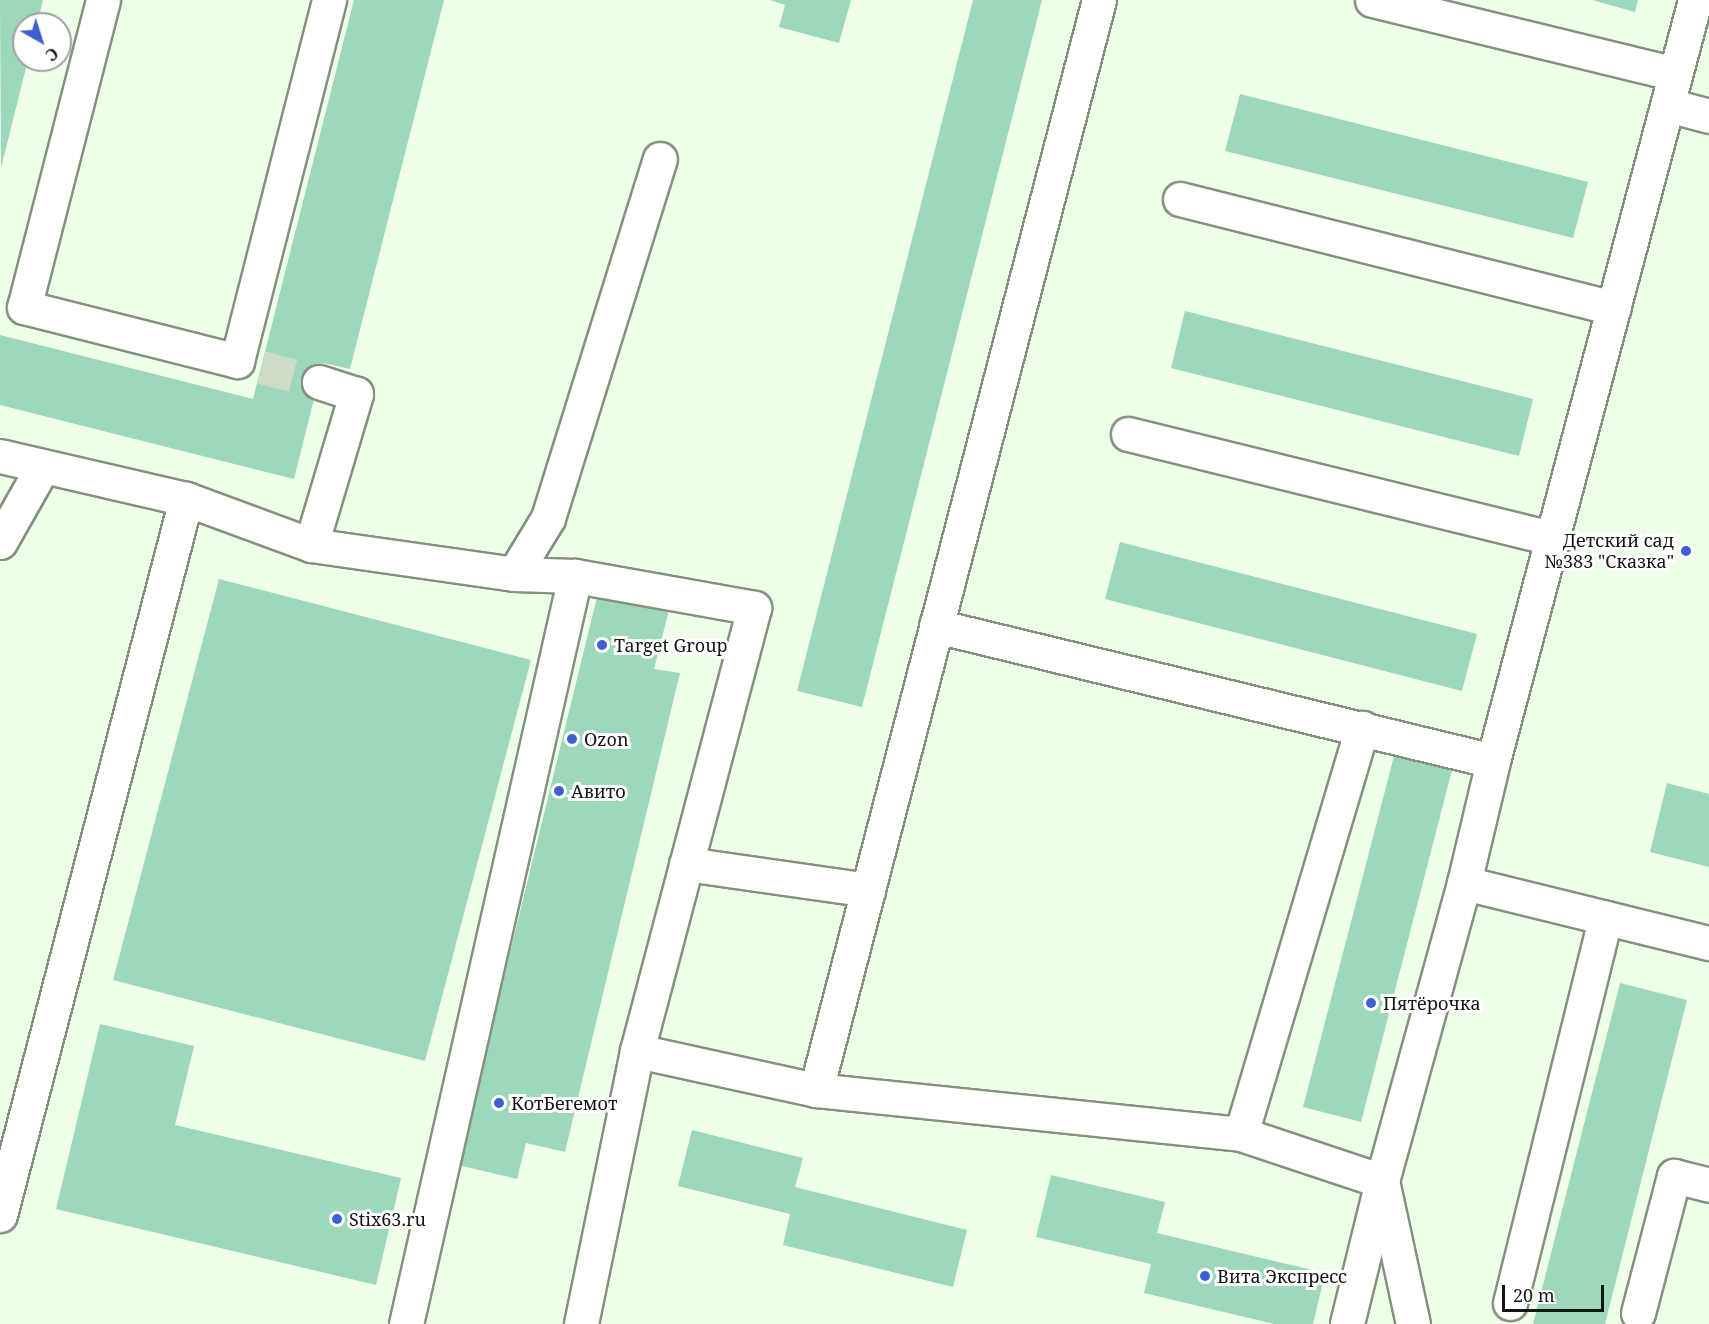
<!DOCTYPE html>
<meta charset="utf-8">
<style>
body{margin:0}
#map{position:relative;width:1709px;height:1324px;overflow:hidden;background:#effee8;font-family:"Noto Serif",serif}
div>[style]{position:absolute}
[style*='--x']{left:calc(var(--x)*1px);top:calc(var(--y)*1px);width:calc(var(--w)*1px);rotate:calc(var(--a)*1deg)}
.building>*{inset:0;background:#9dd8ba}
.minor-tunnel>*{height:33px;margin-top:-16.5px;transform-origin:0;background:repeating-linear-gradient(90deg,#cedbc7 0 33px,transparent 0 49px)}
.roads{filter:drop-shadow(2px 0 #83917d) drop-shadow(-2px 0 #83917d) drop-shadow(0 2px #83917d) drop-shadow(0 -2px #83917d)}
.minor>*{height:33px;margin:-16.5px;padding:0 16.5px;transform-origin:16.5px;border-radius:16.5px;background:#fff}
.dots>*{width:16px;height:16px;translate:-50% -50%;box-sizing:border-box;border:3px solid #fff;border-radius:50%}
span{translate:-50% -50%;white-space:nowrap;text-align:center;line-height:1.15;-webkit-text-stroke:6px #fff;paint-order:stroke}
.poi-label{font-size:18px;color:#11160f}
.right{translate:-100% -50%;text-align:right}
.left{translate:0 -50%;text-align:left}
.north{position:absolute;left:12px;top:12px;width:60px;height:60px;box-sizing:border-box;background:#fff;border:2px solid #a0a29f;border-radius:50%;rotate:141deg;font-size:16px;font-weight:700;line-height:24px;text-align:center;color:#11160f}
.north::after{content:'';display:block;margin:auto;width:21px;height:27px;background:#3d5fd1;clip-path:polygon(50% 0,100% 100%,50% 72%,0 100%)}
.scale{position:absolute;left:1502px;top:1285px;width:102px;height:27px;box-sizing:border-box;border:3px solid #11160f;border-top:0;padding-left:8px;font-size:18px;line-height:21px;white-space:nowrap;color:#11160f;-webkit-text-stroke:4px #fff;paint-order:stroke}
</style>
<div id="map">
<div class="building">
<div style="clip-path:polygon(0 0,43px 0,37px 24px,24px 24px,24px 60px,28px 60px,1px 168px)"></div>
<div style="clip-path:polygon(354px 0,444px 0,350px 369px,323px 363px,294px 479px,0 405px,0 335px,253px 399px)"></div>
<div style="clip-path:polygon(770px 0,851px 0,839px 43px,779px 27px,785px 5px)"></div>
<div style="clip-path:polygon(973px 0,1042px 0,862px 707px,797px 691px)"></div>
<div style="clip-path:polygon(1592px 0,1638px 0,1635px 12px)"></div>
<div style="clip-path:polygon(1240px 94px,1588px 182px,1573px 238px,1225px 151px)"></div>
<div style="clip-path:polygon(1185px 311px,1533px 399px,1519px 456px,1171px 368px)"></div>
<div style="clip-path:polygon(1120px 542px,1477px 634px,1462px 691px,1105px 599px)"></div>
<div style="clip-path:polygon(219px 579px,531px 660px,425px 1061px,113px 980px)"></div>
<div style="clip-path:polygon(598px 593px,669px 610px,654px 669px,680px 673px,565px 1152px,526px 1143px,517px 1179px,458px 1165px)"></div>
<div style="clip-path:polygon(1394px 756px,1452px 770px,1361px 1122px,1303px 1107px)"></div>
<div style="clip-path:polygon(1667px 783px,1709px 794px,1709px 867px,1650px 852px)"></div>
<div style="clip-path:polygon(1620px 983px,1687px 1000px,1605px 1324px,1533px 1324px)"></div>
<div style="clip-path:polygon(100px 1024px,194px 1046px,175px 1125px,401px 1178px,376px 1285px,56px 1209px)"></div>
<div style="clip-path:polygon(692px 1130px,803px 1158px,795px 1187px,967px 1230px,953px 1287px,783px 1245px,790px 1214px,678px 1186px)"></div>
<div style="clip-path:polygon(1051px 1175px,1165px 1202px,1157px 1233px,1325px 1273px,1313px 1324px,1274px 1324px,1144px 1293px,1151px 1264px,1036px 1237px)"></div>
</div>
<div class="minor-tunnel">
<div style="--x:261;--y:367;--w:60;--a:14.5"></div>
</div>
<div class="roads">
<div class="minor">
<div style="--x:103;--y:0;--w:317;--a:104.4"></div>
<div style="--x:24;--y:307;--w:220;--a:14.2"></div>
<div style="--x:237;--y:361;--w:373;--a:-75.7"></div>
<div style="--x:1372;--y:0;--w:312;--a:13.7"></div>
<div style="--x:1668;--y:105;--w:42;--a:15"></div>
<div style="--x:1180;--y:199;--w:447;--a:14.1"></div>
<div style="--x:1128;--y:434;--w:439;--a:13.8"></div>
<div style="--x:0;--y:456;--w:191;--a:13"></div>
<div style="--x:186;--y:499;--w:133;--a:20.2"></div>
<div style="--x:311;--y:545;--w:205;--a:8.1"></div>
<div style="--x:514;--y:574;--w:61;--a:1.9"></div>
<div style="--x:575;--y:576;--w:182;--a:10.1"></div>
<div style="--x:754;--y:608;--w:458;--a:104.8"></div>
<div style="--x:637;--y:1051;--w:279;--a:101.6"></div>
<div style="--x:0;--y:542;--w:87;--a:-60.5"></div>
<div style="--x:311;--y:545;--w:158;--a:-73.4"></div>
<div style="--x:356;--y:394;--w:39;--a:-162"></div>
<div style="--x:514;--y:574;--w:66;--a:-58.7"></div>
<div style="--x:548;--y:518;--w:376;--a:-72.7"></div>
<div style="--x:936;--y:626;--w:573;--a:13.62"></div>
<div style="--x:686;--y:864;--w:184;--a:8.1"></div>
<div style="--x:1464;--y:883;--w:252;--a:13.8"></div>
<div style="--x:637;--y:1051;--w:183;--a:12.3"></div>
<div style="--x:816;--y:1090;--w:427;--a:5.9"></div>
<div style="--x:1241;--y:1134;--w:149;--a:18.4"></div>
<div style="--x:1382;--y:1181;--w:147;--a:103.8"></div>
<div style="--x:816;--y:1090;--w:1126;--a:-75.45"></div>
<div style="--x:1241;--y:1134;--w:424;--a:-73.4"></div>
<div style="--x:0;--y:1215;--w:740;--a:-75.44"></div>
<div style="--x:1510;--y:1303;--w:397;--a:-76.1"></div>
<div style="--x:1638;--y:1313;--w:142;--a:-75.3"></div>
<div style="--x:1674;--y:1176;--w:36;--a:14"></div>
<div style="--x:406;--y:1324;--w:767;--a:-77.27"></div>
<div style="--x:1413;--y:1324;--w:146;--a:-102.2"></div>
<div style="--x:1382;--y:1181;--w:309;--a:-74.6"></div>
<div style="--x:1464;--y:883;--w:125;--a:-76.6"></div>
<div style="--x:1493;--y:761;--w:787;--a:-75.13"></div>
</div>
</div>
<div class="dots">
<div style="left:1686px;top:551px;background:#3d5fd1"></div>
<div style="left:602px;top:645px;background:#3d5fd1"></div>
<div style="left:572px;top:739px;background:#3d5fd1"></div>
<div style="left:559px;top:791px;background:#3d5fd1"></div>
<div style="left:1371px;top:1003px;background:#3d5fd1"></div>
<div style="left:499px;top:1103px;background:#3d5fd1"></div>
<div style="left:337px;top:1219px;background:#3d5fd1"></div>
<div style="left:1205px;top:1276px;background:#3d5fd1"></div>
</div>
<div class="poi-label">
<span class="right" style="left:1674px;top:551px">Детский сад<br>№383 "Сказка"</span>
<span class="left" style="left:614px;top:645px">Target Group</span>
<span class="left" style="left:584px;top:739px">Ozon</span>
<span class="left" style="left:571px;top:791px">Авито</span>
<span class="left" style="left:1383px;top:1003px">Пятёрочка</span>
<span class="left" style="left:511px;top:1103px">КотБегемот</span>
<span class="left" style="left:349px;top:1219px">Stix63.ru</span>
<span class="left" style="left:1217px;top:1276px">Вита Экспресс</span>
</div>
<div class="north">С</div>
<div class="scale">20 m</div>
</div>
